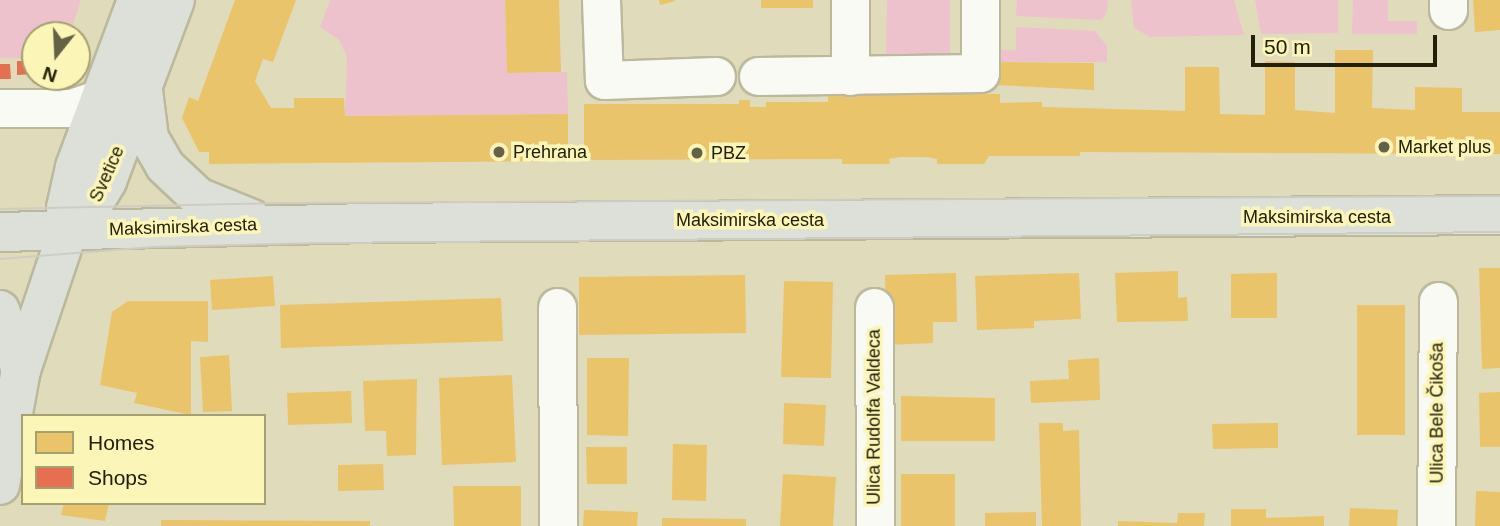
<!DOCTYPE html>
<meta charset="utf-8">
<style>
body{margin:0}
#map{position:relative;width:1500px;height:526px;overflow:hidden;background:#e0dbba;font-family:Arial,sans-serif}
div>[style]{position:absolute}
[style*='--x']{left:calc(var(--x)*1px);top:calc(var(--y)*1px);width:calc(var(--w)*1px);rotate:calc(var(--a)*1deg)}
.green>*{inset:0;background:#eec2cd}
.homes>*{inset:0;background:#e9c46a}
.shops>*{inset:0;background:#e76f51}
.roads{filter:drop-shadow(2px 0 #bbb89d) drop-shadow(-2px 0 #bbb89d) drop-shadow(0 2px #bbb89d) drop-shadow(0 -2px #bbb89d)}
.minor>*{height:37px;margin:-18.5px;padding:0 18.5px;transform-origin:18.5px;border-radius:18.5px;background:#fafaf5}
.major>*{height:38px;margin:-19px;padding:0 19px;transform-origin:19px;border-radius:19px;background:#dce0d9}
.tram>*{height:2px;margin:-1px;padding:0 1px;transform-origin:1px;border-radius:1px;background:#cfcdc2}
.dots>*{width:19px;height:19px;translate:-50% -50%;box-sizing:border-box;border:4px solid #fcf5b8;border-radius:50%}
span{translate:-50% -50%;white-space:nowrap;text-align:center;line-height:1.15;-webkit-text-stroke:7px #fcf5b8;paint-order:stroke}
.poi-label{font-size:18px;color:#232008}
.left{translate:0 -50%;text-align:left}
.street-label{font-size:18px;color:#232008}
.legend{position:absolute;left:21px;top:414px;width:245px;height:91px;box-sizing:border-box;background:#fcf5b8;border:2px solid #a5a072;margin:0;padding:9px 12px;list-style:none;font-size:21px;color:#232008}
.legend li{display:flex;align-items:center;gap:14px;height:35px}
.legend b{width:35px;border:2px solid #a5a072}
.north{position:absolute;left:21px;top:21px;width:70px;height:70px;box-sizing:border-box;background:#fcf5b8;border:2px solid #a5a072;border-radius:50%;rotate:198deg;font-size:19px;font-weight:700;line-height:28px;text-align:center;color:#232008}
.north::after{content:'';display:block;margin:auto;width:24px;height:32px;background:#656146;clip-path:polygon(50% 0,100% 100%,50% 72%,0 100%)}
.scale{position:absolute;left:1251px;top:35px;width:186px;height:32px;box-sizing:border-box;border:4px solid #232008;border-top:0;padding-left:9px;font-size:21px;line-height:24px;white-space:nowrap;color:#232008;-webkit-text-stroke:5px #fcf5b8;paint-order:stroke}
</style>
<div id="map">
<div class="green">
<div style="clip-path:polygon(0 0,81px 0,69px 35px,35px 35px,35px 58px,0 58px)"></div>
<div style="clip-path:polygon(330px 0,505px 0,507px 73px,567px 72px,568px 114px,345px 116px,347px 57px,339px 40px,320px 27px)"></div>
<div style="clip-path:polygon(887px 0,950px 0,950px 55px,886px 54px)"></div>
<div style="clip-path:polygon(1017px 0,1108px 0,1107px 11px,1102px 20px,1016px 16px)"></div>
<div style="clip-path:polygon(1131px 0,1234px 0,1244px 35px,1150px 37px,1134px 28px)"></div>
<div style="clip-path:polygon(1255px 0,1338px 0,1338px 33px,1261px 34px)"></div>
<div style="clip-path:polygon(1353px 0,1388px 0,1388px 21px,1417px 21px,1417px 34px,1352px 34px)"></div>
<div style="clip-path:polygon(1016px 27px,1095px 31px,1107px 46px,1107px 62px,996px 62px,996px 50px,1016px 50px)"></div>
</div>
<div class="homes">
<div style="clip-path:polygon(235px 0,296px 0,273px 62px,263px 59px,255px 81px,271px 108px,294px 108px,294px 98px,344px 98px,345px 116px,568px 114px,568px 149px,557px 149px,557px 161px,209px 164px,209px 152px,199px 152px,182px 118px,189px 97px,198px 101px)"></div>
<div style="clip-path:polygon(505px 0,559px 0,561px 72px,507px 73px)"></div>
<div style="clip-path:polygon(659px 0,675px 0,675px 1px,660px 5px)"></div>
<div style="clip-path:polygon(761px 0,813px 0,813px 8px,761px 8px)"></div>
<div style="clip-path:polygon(1473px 0,1500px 0,1500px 30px,1475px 32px)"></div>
<div style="clip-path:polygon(1335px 50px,1373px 50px,1372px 108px,1415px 110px,1415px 87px,1462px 88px,1462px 112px,1500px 112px,1500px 154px,1080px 152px,1080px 156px,989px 156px,984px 164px,937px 164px,937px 159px,927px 157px,900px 157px,889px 159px,890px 164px,842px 164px,842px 159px,584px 160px,584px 104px,739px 104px,739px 100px,750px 100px,750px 107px,766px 107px,766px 102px,828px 102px,828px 95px,1000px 94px,1000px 103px,1042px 102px,1042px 107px,1185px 111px,1185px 67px,1219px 67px,1220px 114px,1265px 115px,1265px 61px,1295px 62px,1295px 110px,1335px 113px)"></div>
<div style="clip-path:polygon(996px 62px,1094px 63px,1094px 90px,996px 85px)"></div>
<div style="clip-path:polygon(1479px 268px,1500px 268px,1500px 368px,1482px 369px)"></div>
<div style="clip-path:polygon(1178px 271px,1178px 298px,1187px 297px,1188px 321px,1117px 322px,1115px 273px)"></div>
<div style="clip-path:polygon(956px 273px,957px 322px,933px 322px,933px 343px,887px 345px,885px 275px)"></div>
<div style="clip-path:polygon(1079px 273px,1081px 319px,1034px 321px,1034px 328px,977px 330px,975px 276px)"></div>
<div style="clip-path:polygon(1277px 273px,1277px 318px,1231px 318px,1231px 274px)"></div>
<div style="clip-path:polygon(745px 275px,746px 333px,579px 335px,579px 277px)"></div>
<div style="clip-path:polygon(273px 276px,275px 306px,212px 310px,210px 280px)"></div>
<div style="clip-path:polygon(784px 281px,833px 282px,831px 378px,781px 377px)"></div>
<div style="clip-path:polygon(501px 298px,503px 341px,281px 348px,280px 305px)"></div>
<div style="clip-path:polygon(128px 301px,208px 301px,208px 342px,191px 341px,191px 415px,134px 403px,137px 393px,100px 385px,112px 312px)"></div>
<div style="clip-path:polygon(1357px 305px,1405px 305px,1405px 435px,1357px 435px)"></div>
<div style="clip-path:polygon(229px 355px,232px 411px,203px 412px,200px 357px)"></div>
<div style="clip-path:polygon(587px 358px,629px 358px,628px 436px,587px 435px)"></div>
<div style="clip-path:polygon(1099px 358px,1100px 400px,1031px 403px,1030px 381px,1069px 379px,1068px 360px)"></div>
<div style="clip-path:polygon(512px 375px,516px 462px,442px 465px,439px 378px)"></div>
<div style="clip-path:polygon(417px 379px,416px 455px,387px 456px,386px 431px,365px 431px,363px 381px)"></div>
<div style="clip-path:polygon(351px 391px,352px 423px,288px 425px,287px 393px)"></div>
<div style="clip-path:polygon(1500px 392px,1500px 447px,1480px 447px,1479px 393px)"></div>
<div style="clip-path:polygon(901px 396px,995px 398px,995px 441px,901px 441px)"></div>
<div style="clip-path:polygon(784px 403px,826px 405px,824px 446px,783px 444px)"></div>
<div style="clip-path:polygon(1039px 423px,1063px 423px,1063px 431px,1079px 430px,1081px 526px,1042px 526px)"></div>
<div style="clip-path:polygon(1278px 423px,1278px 448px,1213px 449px,1212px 424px)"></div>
<div style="clip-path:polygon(673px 444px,707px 445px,706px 501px,672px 500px)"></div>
<div style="clip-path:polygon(586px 447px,627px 447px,627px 484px,587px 484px)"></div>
<div style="clip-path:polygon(383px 464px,384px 490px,338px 491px,338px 465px)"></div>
<div style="clip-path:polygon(783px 474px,836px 477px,833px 526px,780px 526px)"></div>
<div style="clip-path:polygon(901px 474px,955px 474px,955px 526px,901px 526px)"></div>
<div style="clip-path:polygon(453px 486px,521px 486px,521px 526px,454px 526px)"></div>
<div style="clip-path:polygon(1476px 491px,1500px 492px,1500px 526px,1475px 526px)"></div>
<div style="clip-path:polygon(64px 503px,109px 503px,105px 521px,61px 515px)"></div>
<div style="clip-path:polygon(1350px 508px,1398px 510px,1397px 526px,1349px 526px)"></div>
<div style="clip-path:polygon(1231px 509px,1266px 509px,1266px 518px,1324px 516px,1324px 526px,1231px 526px)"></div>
<div style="clip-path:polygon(584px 510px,638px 512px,637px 526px,583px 526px)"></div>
<div style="clip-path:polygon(1036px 512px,1036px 526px,985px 526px,985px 513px)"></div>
<div style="clip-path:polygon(1178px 513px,1205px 513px,1204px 526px,1118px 526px,1118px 521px,1177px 523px)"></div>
<div style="clip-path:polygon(662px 518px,746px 519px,746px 526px,662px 526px)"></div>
<div style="clip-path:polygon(161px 520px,370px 521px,370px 526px,161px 526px)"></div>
</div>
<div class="shops">
<div style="clip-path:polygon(17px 61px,35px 61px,35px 74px,17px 75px)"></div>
<div style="clip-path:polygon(0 64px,10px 64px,11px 79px,0 79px)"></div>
</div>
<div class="roads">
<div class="minor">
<div style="--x:601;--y:0;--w:80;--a:87.9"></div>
<div style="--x:604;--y:80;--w:112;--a:-2"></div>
<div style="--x:1448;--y:0;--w:10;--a:90"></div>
<div style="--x:758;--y:76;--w:222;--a:-0.8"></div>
<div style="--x:980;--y:73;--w:73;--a:-90"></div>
<div style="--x:850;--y:76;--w:76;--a:-90"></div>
<div style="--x:0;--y:108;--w:71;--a:0"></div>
<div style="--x:71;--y:108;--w:31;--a:-19"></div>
<div style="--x:557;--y:307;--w:219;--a:89.7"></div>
<div style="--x:874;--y:307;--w:219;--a:89.7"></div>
<div style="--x:1436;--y:526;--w:225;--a:-89.5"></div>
</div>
<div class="major">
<div style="--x:143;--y:90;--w:48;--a:82.9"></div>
<div style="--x:149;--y:138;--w:32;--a:60"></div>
<div style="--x:165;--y:166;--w:45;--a:43.2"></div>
<div style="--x:198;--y:197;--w:58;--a:22.2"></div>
<div style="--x:68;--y:230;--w:23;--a:-38"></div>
<div style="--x:86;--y:216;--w:41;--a:-59"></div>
<div style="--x:107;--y:181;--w:193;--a:-69.4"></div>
<div style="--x:68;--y:230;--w:22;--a:-95"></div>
<div style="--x:66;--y:208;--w:42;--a:-77.6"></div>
<div style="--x:75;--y:167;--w:178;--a:-69.6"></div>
<div style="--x:0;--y:232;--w:363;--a:-1.4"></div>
<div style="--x:363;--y:223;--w:1137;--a:-0.4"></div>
<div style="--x:0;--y:310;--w:64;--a:70.7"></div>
<div style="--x:0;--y:485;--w:117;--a:-79.7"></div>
<div style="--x:21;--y:370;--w:148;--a:-71.4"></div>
</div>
</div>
<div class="tram">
<div style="--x:0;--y:209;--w:282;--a:-1.2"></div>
<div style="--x:282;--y:203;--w:1218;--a:-0.33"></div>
<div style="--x:0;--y:259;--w:153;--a:-4.5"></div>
<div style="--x:153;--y:247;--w:166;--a:-1.4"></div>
<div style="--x:319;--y:243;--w:1181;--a:-0.53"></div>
</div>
<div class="dots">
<div style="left:1384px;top:147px;background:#656146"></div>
<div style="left:499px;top:152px;background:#656146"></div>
<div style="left:697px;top:153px;background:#656146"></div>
</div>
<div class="poi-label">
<span class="left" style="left:1398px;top:147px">Market plus</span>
<span class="left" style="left:513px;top:152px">Prehrana</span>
<span class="left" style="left:711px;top:153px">PBZ</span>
</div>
<div class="street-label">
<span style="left:107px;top:174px;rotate:-66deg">Svetice</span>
<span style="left:1317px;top:217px">Maksimirska cesta</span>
<span style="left:750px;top:220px">Maksimirska cesta</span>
<span style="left:183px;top:227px;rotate:-2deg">Maksimirska cesta</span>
<span style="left:1437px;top:413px;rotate:-90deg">Ulica Bele Čikoša</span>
<span style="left:874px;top:417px;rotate:-90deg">Ulica Rudolfa Valdeca</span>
</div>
<ul class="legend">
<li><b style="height:19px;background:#e9c46a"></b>Homes</li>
<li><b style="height:19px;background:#e76f51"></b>Shops</li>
</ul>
<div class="north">N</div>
<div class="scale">50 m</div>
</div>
